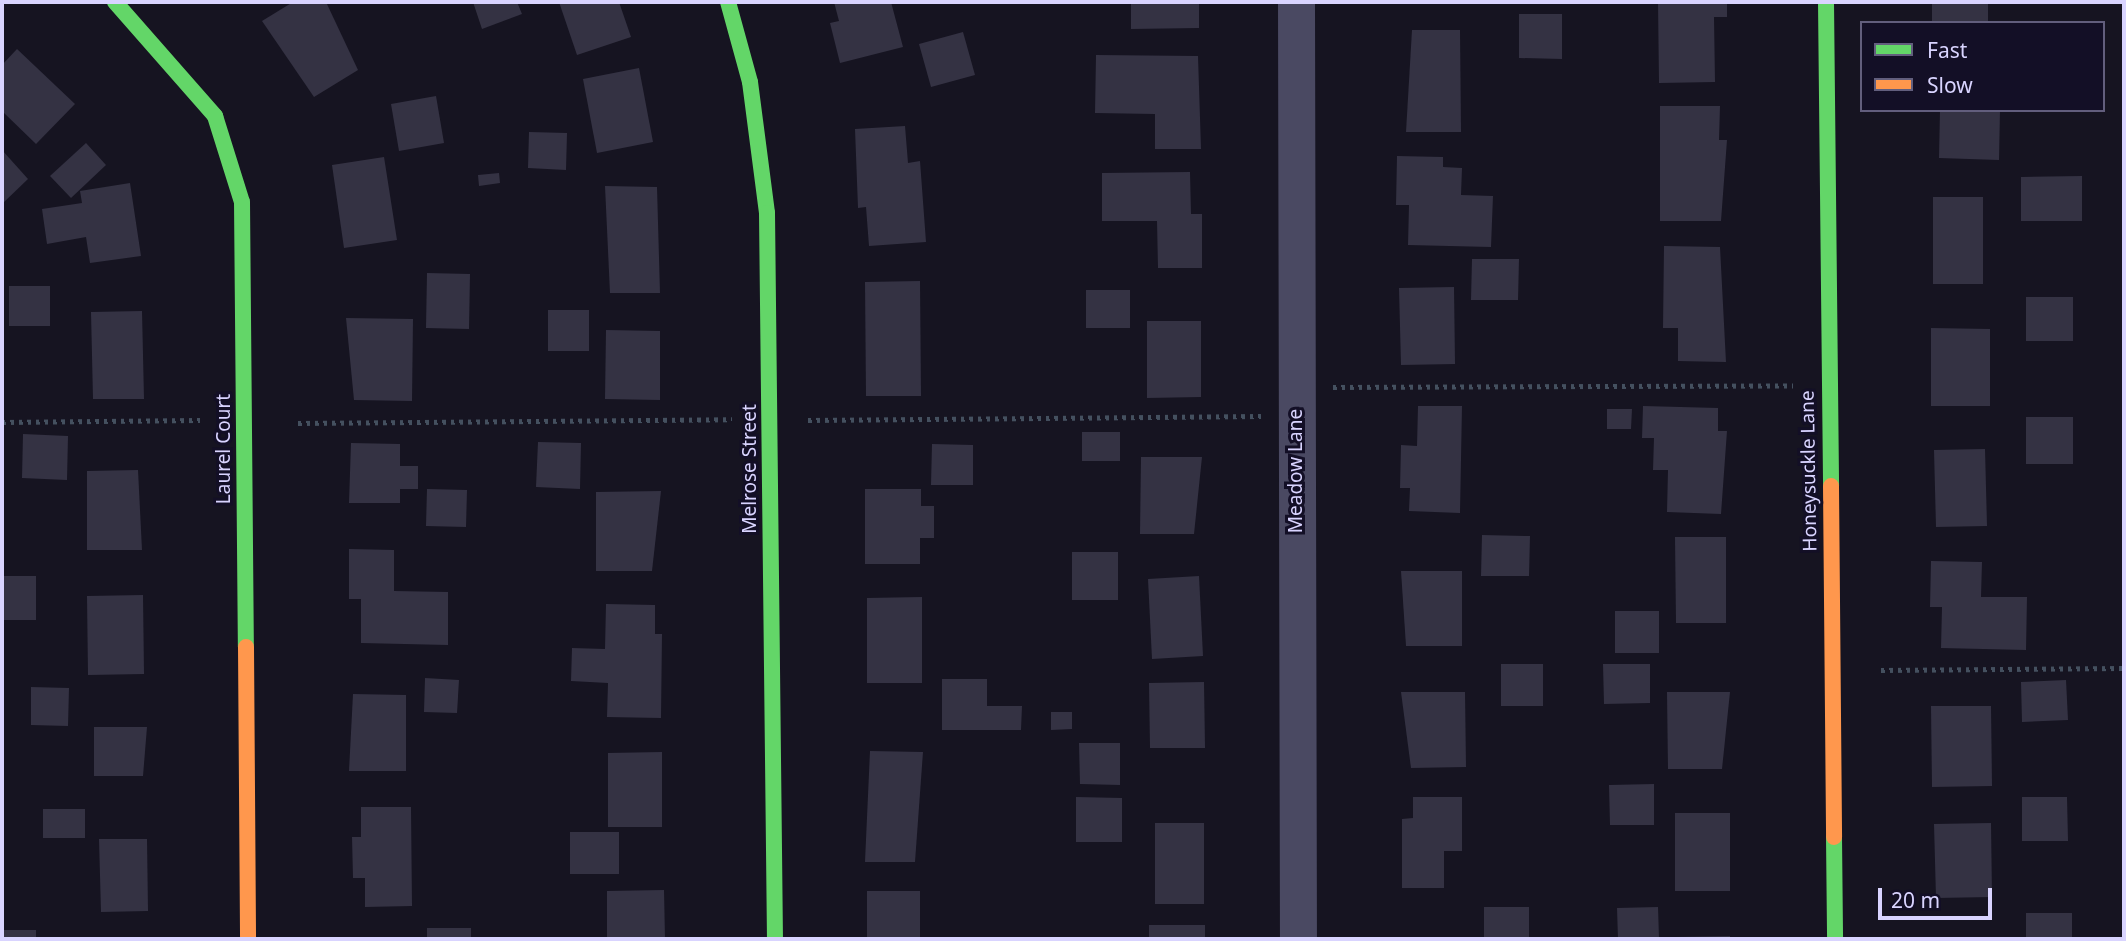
<!DOCTYPE html>
<style>
body{margin:0}
#map{position:relative;width:2126px;height:941px;overflow:hidden;background:#161421;font-family:"Noto Sans",sans-serif}
div>[style]{position:absolute}
[style*='--x']{left:calc(var(--x)*1px);top:calc(var(--y)*1px);width:calc(var(--w)*1px);rotate:calc(var(--a)*1deg)}
.building>*{inset:0;background:#343243}
.path>*{height:4.5px;margin-top:-2.25px;transform-origin:0;background:repeating-linear-gradient(90deg,#44505f 0 3.5px,transparent 0 8.5px)}
.street>*{height:37px;margin:-18.5px;padding:0 18.5px;transform-origin:18.5px;border-radius:18.5px;background:#4a4962}
.fast>*{height:16px;margin:-8px;padding:0 8px;transform-origin:8px;border-radius:8px;background:#63d668}
.slow>*{height:16px;margin:-8px;padding:0 8px;transform-origin:8px;border-radius:8px;background:#ff974d}
span{translate:-50% -50%;white-space:nowrap;text-align:center;line-height:1.15;-webkit-text-stroke:6px #130f26;paint-order:stroke}
.street-label{font-size:19px;color:#d9d4ff}
.frame{position:absolute;inset:0;border:4px solid #d9d4ff;pointer-events:none}
.legend{position:absolute;left:1860px;top:21px;width:245px;height:91px;box-sizing:border-box;background:#130f26;border:2px solid #625e7d;margin:0;padding:9px 12px;list-style:none;font-size:21px;color:#d9d4ff}
.legend li{display:flex;align-items:center;gap:14px;height:35px}
.legend b{width:35px;border:2px solid #625e7d}
.scale{position:absolute;left:1878px;top:888px;width:114px;height:32px;box-sizing:border-box;border:4px solid #d9d4ff;border-top:0;padding-left:9px;font-size:21px;line-height:24px;white-space:nowrap;color:#d9d4ff;-webkit-text-stroke:5px #130f26;paint-order:stroke}
</style>
<div id="map">
<div class="building">
<div style="clip-path:polygon(293px 2px,326px 2px,358px 70px,314px 97px,262px 21px)"></div>
<div style="clip-path:polygon(473px 2px,517px 2px,522px 14px,482px 29px)"></div>
<div style="clip-path:polygon(559px 2px,619px 2px,631px 37px,577px 55px)"></div>
<div style="clip-path:polygon(834px 2px,891px 2px,903px 47px,840px 63px,830px 23px,839px 21px)"></div>
<div style="clip-path:polygon(1131px 2px,1199px 2px,1199px 28px,1131px 29px)"></div>
<div style="clip-path:polygon(1658px 2px,1727px 2px,1727px 17px,1714px 17px,1715px 82px,1659px 83px)"></div>
<div style="clip-path:polygon(1932px 2px,1988px 2px,1988px 23px,1932px 23px)"></div>
<div style="clip-path:polygon(1519px 14px,1562px 14px,1562px 59px,1519px 58px)"></div>
<div style="clip-path:polygon(1412px 30px,1460px 30px,1461px 132px,1406px 132px)"></div>
<div style="clip-path:polygon(963px 32px,975px 75px,931px 87px,919px 44px)"></div>
<div style="clip-path:polygon(17px 49px,75px 104px,36px 144px,2px 111px,2px 65px)"></div>
<div style="clip-path:polygon(1096px 55px,1198px 56px,1201px 149px,1155px 149px,1155px 114px,1095px 113px)"></div>
<div style="clip-path:polygon(639px 68px,653px 142px,597px 153px,583px 79px)"></div>
<div style="clip-path:polygon(436px 96px,444px 143px,399px 151px,391px 104px)"></div>
<div style="clip-path:polygon(1660px 106px,1720px 106px,1719px 140px,1727px 140px,1721px 221px,1660px 221px)"></div>
<div style="clip-path:polygon(1940px 110px,2000px 110px,1999px 160px,1939px 158px)"></div>
<div style="clip-path:polygon(905px 126px,908px 163px,920px 161px,926px 242px,869px 246px,866px 207px,858px 208px,855px 129px)"></div>
<div style="clip-path:polygon(529px 132px,567px 133px,566px 170px,528px 168px)"></div>
<div style="clip-path:polygon(86px 143px,106px 165px,71px 198px,50px 176px)"></div>
<div style="clip-path:polygon(2px 150px,28px 179px,2px 204px)"></div>
<div style="clip-path:polygon(1397px 156px,1443px 157px,1443px 167px,1462px 168px,1461px 195px,1493px 196px,1491px 247px,1408px 245px,1409px 205px,1396px 205px)"></div>
<div style="clip-path:polygon(384px 157px,397px 240px,344px 248px,332px 165px)"></div>
<div style="clip-path:polygon(1190px 172px,1191px 214px,1202px 214px,1202px 268px,1158px 268px,1157px 221px,1102px 221px,1102px 173px)"></div>
<div style="clip-path:polygon(499px 173px,500px 183px,479px 186px,478px 175px)"></div>
<div style="clip-path:polygon(2082px 176px,2082px 221px,2021px 221px,2021px 177px)"></div>
<div style="clip-path:polygon(130px 183px,141px 256px,90px 263px,86px 237px,47px 244px,42px 209px,82px 203px,80px 191px)"></div>
<div style="clip-path:polygon(605px 186px,657px 187px,660px 293px,610px 293px)"></div>
<div style="clip-path:polygon(1933px 197px,1983px 197px,1983px 284px,1933px 284px)"></div>
<div style="clip-path:polygon(1664px 246px,1720px 247px,1726px 362px,1678px 361px,1678px 328px,1663px 328px)"></div>
<div style="clip-path:polygon(1472px 259px,1519px 259px,1518px 300px,1471px 300px)"></div>
<div style="clip-path:polygon(427px 273px,470px 274px,469px 329px,426px 328px)"></div>
<div style="clip-path:polygon(920px 281px,921px 396px,866px 396px,865px 282px)"></div>
<div style="clip-path:polygon(9px 286px,50px 286px,50px 326px,9px 326px)"></div>
<div style="clip-path:polygon(1454px 287px,1455px 364px,1401px 365px,1399px 288px)"></div>
<div style="clip-path:polygon(1086px 290px,1130px 290px,1130px 328px,1086px 328px)"></div>
<div style="clip-path:polygon(2026px 297px,2073px 297px,2073px 341px,2026px 341px)"></div>
<div style="clip-path:polygon(548px 310px,589px 310px,589px 351px,548px 351px)"></div>
<div style="clip-path:polygon(142px 311px,144px 399px,93px 399px,91px 312px)"></div>
<div style="clip-path:polygon(346px 318px,413px 319px,412px 401px,354px 400px)"></div>
<div style="clip-path:polygon(1147px 321px,1201px 321px,1201px 397px,1147px 398px)"></div>
<div style="clip-path:polygon(1931px 328px,1990px 329px,1990px 406px,1931px 406px)"></div>
<div style="clip-path:polygon(606px 330px,660px 331px,660px 400px,605px 399px)"></div>
<div style="clip-path:polygon(1418px 406px,1462px 406px,1460px 513px,1409px 511px,1410px 488px,1400px 488px,1401px 445px,1417px 446px)"></div>
<div style="clip-path:polygon(1643px 406px,1718px 408px,1718px 431px,1727px 431px,1721px 514px,1667px 512px,1668px 470px,1653px 470px,1654px 438px,1642px 438px)"></div>
<div style="clip-path:polygon(1607px 409px,1632px 409px,1631px 429px,1607px 429px)"></div>
<div style="clip-path:polygon(2026px 417px,2073px 417px,2073px 464px,2026px 464px)"></div>
<div style="clip-path:polygon(1082px 432px,1120px 432px,1120px 461px,1082px 461px)"></div>
<div style="clip-path:polygon(23px 434px,68px 436px,67px 480px,22px 478px)"></div>
<div style="clip-path:polygon(538px 442px,581px 443px,580px 489px,536px 487px)"></div>
<div style="clip-path:polygon(351px 443px,400px 444px,400px 466px,418px 466px,418px 489px,400px 489px,400px 503px,349px 503px)"></div>
<div style="clip-path:polygon(932px 444px,973px 445px,973px 485px,931px 485px)"></div>
<div style="clip-path:polygon(1985px 449px,1987px 526px,1936px 527px,1934px 450px)"></div>
<div style="clip-path:polygon(1141px 457px,1202px 457px,1194px 534px,1140px 534px)"></div>
<div style="clip-path:polygon(138px 470px,142px 550px,87px 550px,87px 471px)"></div>
<div style="clip-path:polygon(427px 489px,467px 490px,466px 527px,426px 526px)"></div>
<div style="clip-path:polygon(865px 489px,921px 489px,921px 506px,934px 506px,934px 538px,920px 538px,920px 564px,865px 564px)"></div>
<div style="clip-path:polygon(661px 491px,652px 571px,596px 571px,596px 492px)"></div>
<div style="clip-path:polygon(1482px 535px,1530px 536px,1529px 576px,1481px 576px)"></div>
<div style="clip-path:polygon(1675px 537px,1726px 537px,1726px 623px,1676px 623px)"></div>
<div style="clip-path:polygon(349px 549px,394px 550px,394px 591px,448px 592px,448px 645px,361px 643px,361px 599px,349px 599px)"></div>
<div style="clip-path:polygon(1072px 552px,1118px 552px,1118px 600px,1072px 600px)"></div>
<div style="clip-path:polygon(1931px 561px,1982px 562px,1981px 597px,2027px 597px,2026px 650px,1941px 648px,1942px 607px,1930px 607px)"></div>
<div style="clip-path:polygon(1401px 571px,1462px 571px,1462px 646px,1406px 646px)"></div>
<div style="clip-path:polygon(2px 576px,36px 576px,36px 620px,2px 620px)"></div>
<div style="clip-path:polygon(1199px 576px,1203px 656px,1152px 659px,1148px 579px)"></div>
<div style="clip-path:polygon(143px 595px,144px 674px,88px 675px,87px 596px)"></div>
<div style="clip-path:polygon(922px 597px,922px 683px,867px 683px,867px 598px)"></div>
<div style="clip-path:polygon(606px 604px,655px 605px,655px 634px,662px 634px,661px 718px,607px 717px,608px 683px,571px 681px,572px 648px,605px 649px)"></div>
<div style="clip-path:polygon(1615px 611px,1659px 611px,1659px 653px,1615px 653px)"></div>
<div style="clip-path:polygon(1501px 664px,1543px 664px,1543px 706px,1501px 706px)"></div>
<div style="clip-path:polygon(1603px 664px,1650px 664px,1650px 703px,1604px 704px)"></div>
<div style="clip-path:polygon(425px 678px,459px 680px,457px 713px,424px 712px)"></div>
<div style="clip-path:polygon(942px 679px,987px 679px,987px 706px,1022px 706px,1021px 730px,942px 730px)"></div>
<div style="clip-path:polygon(2066px 680px,2068px 720px,2022px 722px,2021px 682px)"></div>
<div style="clip-path:polygon(1204px 682px,1205px 748px,1150px 748px,1149px 683px)"></div>
<div style="clip-path:polygon(31px 687px,69px 688px,68px 726px,31px 725px)"></div>
<div style="clip-path:polygon(1401px 692px,1465px 692px,1466px 767px,1411px 768px)"></div>
<div style="clip-path:polygon(1667px 692px,1730px 692px,1722px 769px,1668px 769px)"></div>
<div style="clip-path:polygon(353px 694px,406px 695px,406px 771px,349px 771px)"></div>
<div style="clip-path:polygon(1931px 706px,1991px 706px,1992px 786px,1932px 787px)"></div>
<div style="clip-path:polygon(1051px 712px,1072px 712px,1072px 729px,1051px 730px)"></div>
<div style="clip-path:polygon(94px 727px,147px 727px,143px 776px,94px 776px)"></div>
<div style="clip-path:polygon(1079px 743px,1120px 743px,1120px 785px,1080px 784px)"></div>
<div style="clip-path:polygon(870px 751px,923px 752px,915px 862px,865px 862px)"></div>
<div style="clip-path:polygon(662px 752px,662px 827px,608px 827px,608px 753px)"></div>
<div style="clip-path:polygon(1654px 784px,1654px 825px,1610px 825px,1609px 785px)"></div>
<div style="clip-path:polygon(1076px 797px,1122px 798px,1122px 842px,1076px 842px)"></div>
<div style="clip-path:polygon(1413px 797px,1462px 797px,1462px 851px,1444px 851px,1444px 888px,1402px 888px,1402px 819px,1413px 818px)"></div>
<div style="clip-path:polygon(2022px 797px,2067px 797px,2068px 841px,2022px 841px)"></div>
<div style="clip-path:polygon(361px 807px,411px 807px,412px 906px,365px 907px,365px 878px,353px 878px,352px 837px,361px 837px)"></div>
<div style="clip-path:polygon(43px 809px,85px 809px,85px 838px,43px 838px)"></div>
<div style="clip-path:polygon(1675px 813px,1730px 813px,1730px 891px,1675px 891px)"></div>
<div style="clip-path:polygon(1155px 823px,1204px 823px,1204px 904px,1155px 904px)"></div>
<div style="clip-path:polygon(1991px 823px,1992px 897px,1936px 898px,1934px 824px)"></div>
<div style="clip-path:polygon(570px 832px,619px 832px,619px 874px,570px 874px)"></div>
<div style="clip-path:polygon(99px 839px,147px 839px,148px 911px,101px 912px)"></div>
<div style="clip-path:polygon(664px 890px,665px 939px,607px 939px,607px 891px)"></div>
<div style="clip-path:polygon(867px 891px,920px 891px,920px 939px,867px 939px)"></div>
<div style="clip-path:polygon(1484px 907px,1529px 907px,1529px 939px,1484px 939px)"></div>
<div style="clip-path:polygon(1658px 907px,1659px 939px,1618px 939px,1617px 908px)"></div>
<div style="clip-path:polygon(2026px 913px,2072px 913px,2072px 939px,2026px 939px)"></div>
<div style="clip-path:polygon(1149px 925px,1205px 925px,1205px 939px,1149px 939px)"></div>
<div style="clip-path:polygon(427px 928px,471px 928px,471px 939px,427px 939px)"></div>
<div style="clip-path:polygon(2px 930px,36px 930px,36px 939px,2px 939px)"></div>
<div style="clip-path:polygon(1730px 936px,1730px 939px,1675px 939px,1675px 937px)"></div>
</div>
<div class="path">
<div style="--x:1333;--y:387;--w:460;--a:-0.2"></div>
<div style="--x:808;--y:420;--w:453;--a:-0.5"></div>
<div style="--x:2;--y:422;--w:198;--a:-0.6"></div>
<div style="--x:298;--y:423;--w:434;--a:-0.5"></div>
<div style="--x:1881;--y:670;--w:243;--a:-0.5"></div>
</div>
<div class="street">
<div style="--x:1296;--y:2;--w:937;--a:89.88"></div>
</div>
<div class="fast">
<div style="--x:115;--y:2;--w:152;--a:48.7"></div>
<div style="--x:215;--y:116;--w:90;--a:72.6"></div>
<div style="--x:242;--y:202;--w:445;--a:89.5"></div>
<div style="--x:728;--y:2;--w:83;--a:74.6"></div>
<div style="--x:750;--y:82;--w:132;--a:82.6"></div>
<div style="--x:767;--y:213;--w:726;--a:89.37"></div>
<div style="--x:1826;--y:2;--w:484;--a:89.4"></div>
<div style="--x:1834;--y:837;--w:102;--a:89.4"></div>
</div>
<div class="slow">
<div style="--x:1831;--y:486;--w:351;--a:89.5"></div>
<div style="--x:246;--y:647;--w:292;--a:89.6"></div>
</div>
<div class="street-label">
<span style="left:224px;top:449px;rotate:-90deg">Laurel Court</span>
<span style="left:750px;top:469px;rotate:-90deg">Melrose Street</span>
<span style="left:1296px;top:471px;rotate:-90deg">Meadow Lane</span>
<span style="left:1809px;top:471px;rotate:-91deg">Honeysuckle Lane</span>
</div>
<div class="frame"></div>
<ul class="legend">
<li><b style="height:9px;background:#63d668"></b>Fast</li>
<li><b style="height:9px;background:#ff974d"></b>Slow</li>
</ul>
<div class="scale">20 m</div>
</div>
